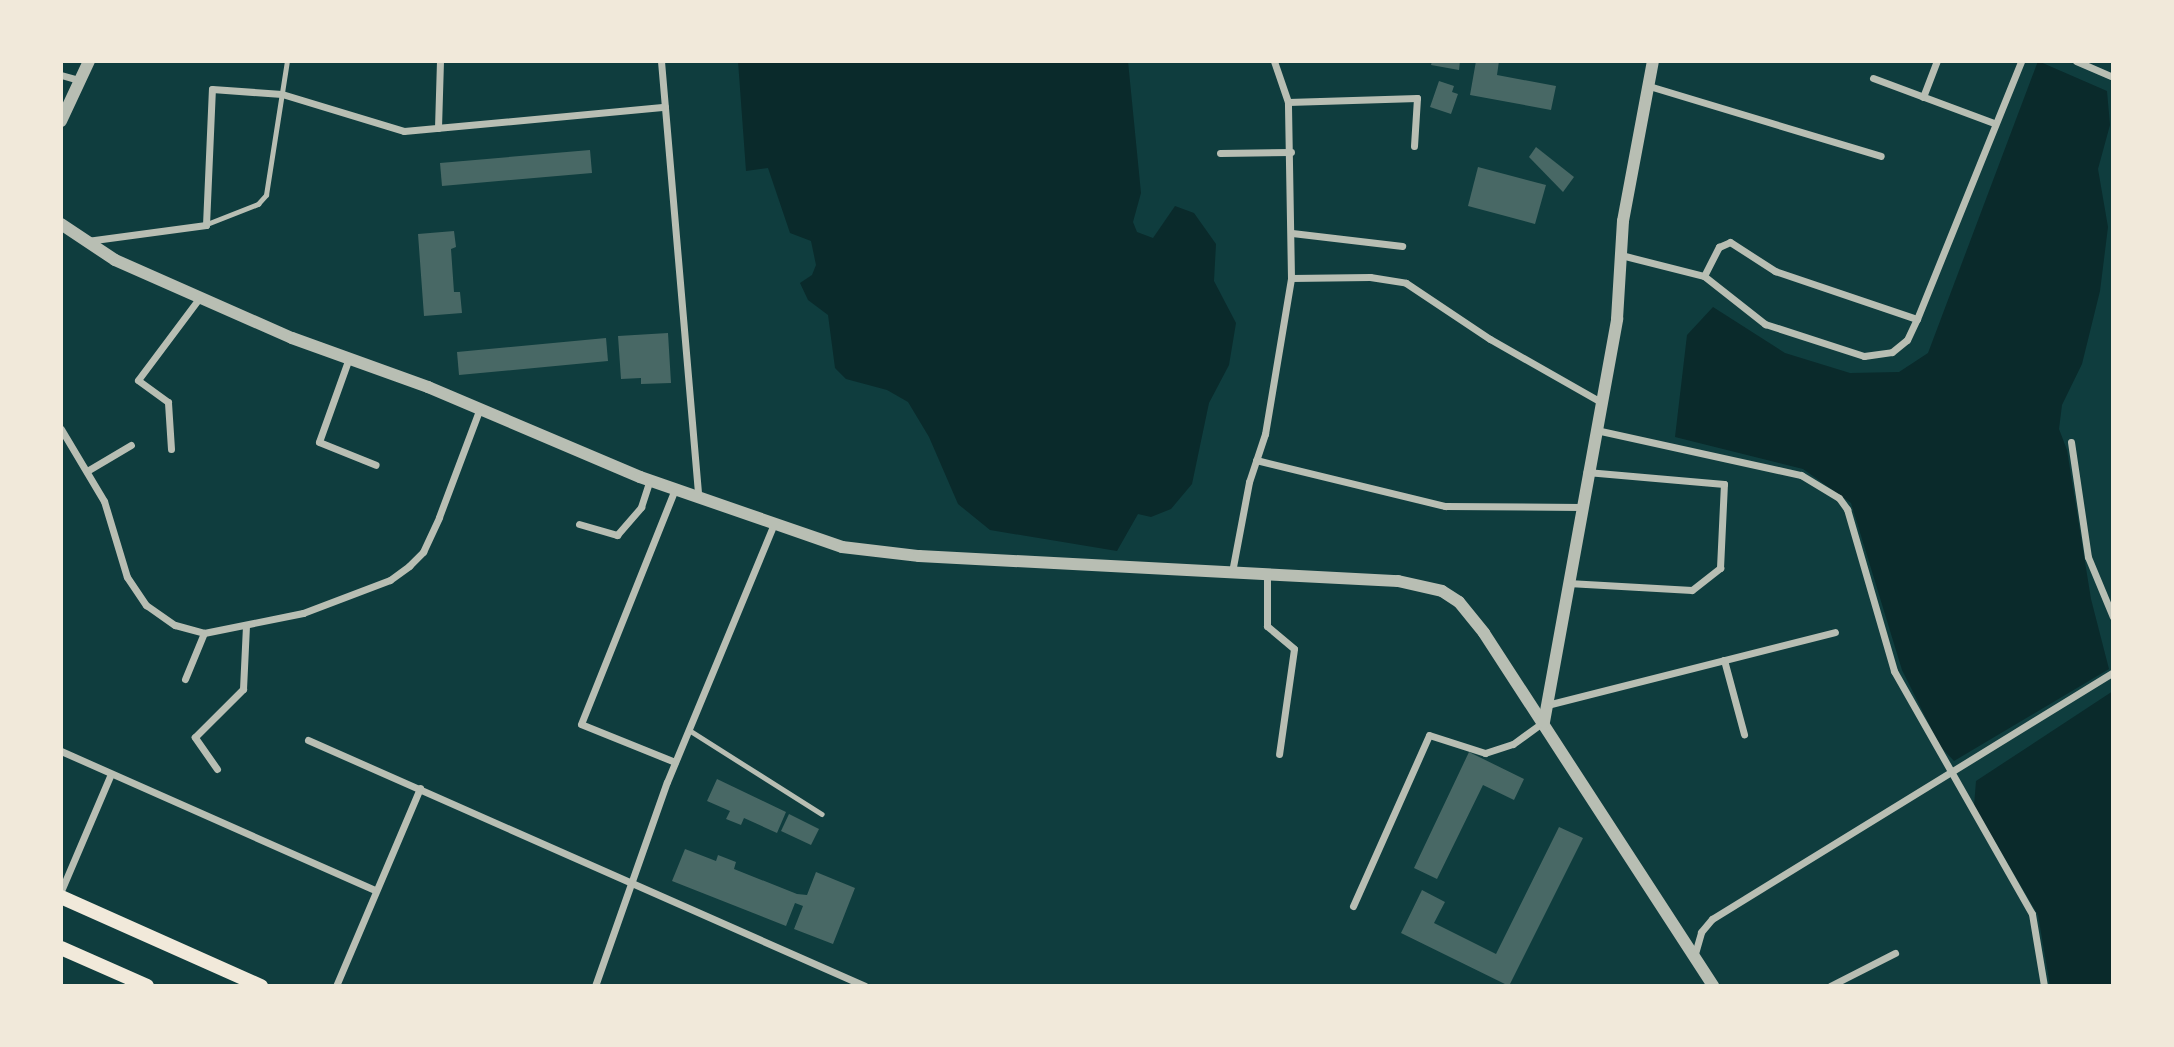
<!DOCTYPE html>
<style>
body{margin:0}
#map{position:relative;width:2174px;height:1047px;overflow:hidden;background:#0f3d3e;font-family:Roboto,sans-serif}
div>[style]{position:absolute}
[style*='--x']{left:calc(var(--x)*1px);top:calc(var(--y)*1px);width:calc(var(--w)*1px);rotate:calc(var(--a)*1deg)}
.water>*{inset:0;background:#0a2a2b}
.building>*{inset:0;background:#486865}
.service>*{height:4.5px;margin:-2.25px;padding:0 2.25px;transform-origin:2.25px;border-radius:2.25px;background:#b8beb3}
.minor>*{height:7px;margin:-3.5px;padding:0 3.5px;transform-origin:3.5px;border-radius:3.5px;background:#b8beb3}
.tertiary>*{height:12px;margin:-6px;padding:0 6px;transform-origin:6px;border-radius:6px;background:#b8beb3}
.secondary>*{height:14px;margin:-7px;padding:0 7px;transform-origin:7px;border-radius:7px;background:#f1e9da}
span{translate:-50% -50%;white-space:nowrap;text-align:center;line-height:1.15;-webkit-text-stroke:5px #f1e9da;paint-order:stroke}
.frame{position:absolute;inset:0;border:63px solid #f1e9da;pointer-events:none}
</style>
<div id="map">
<div class="water">
<div style="clip-path:polygon(738px 61px,1128px 61px,1141px 193px,1133px 222px,1137px 232px,1153px 238px,1175px 206px,1194px 213px,1216px 244px,1214px 281px,1236px 323px,1229px 365px,1209px 403px,1192px 484px,1171px 509px,1151px 517px,1138px 514px,1117px 551px,990px 530px,958px 504px,929px 437px,908px 402px,887px 390px,846px 379px,835px 368px,828px 315px,808px 300px,800px 283px,812px 275px,816px 265px,811px 241px,790px 233px,768px 168px,746px 171px)"></div>
<div style="clip-path:polygon(2038px 61px,2107px 91px,2110px 125px,2098px 169px,2108px 227px,2100px 291px,2082px 364px,2062px 405px,2059px 429px,2067px 450px,2091px 599px,2109px 669px,1954px 761px,1940px 746px,1902px 670px,1851px 503px,1803px 469px,1675px 437px,1687px 335px,1713px 307px,1785px 353px,1850px 373px,1899px 372px,1928px 353px)"></div>
<div style="clip-path:polygon(2113px 691px,2113px 986px,2050px 986px,2038px 915px,1974px 806px,1976px 781px)"></div>
</div>
<div class="building">
<div style="clip-path:polygon(1432px 61px,1460px 61px,1459px 70px,1431px 65px)"></div>
<div style="clip-path:polygon(1476px 61px,1499px 61px,1497px 75px,1556px 86px,1551px 110px,1470px 95px)"></div>
<div style="clip-path:polygon(1439px 81px,1454px 86px,1452px 92px,1458px 94px,1451px 114px,1430px 107px)"></div>
<div style="clip-path:polygon(1536px 147px,1574px 177px,1563px 192px,1529px 157px)"></div>
<div style="clip-path:polygon(590px 150px,592px 173px,442px 186px,440px 163px)"></div>
<div style="clip-path:polygon(1478px 167px,1546px 185px,1535px 224px,1468px 206px)"></div>
<div style="clip-path:polygon(454px 231px,456px 247px,451px 249px,454px 292px,460px 292px,462px 313px,424px 316px,418px 234px)"></div>
<div style="clip-path:polygon(668px 333px,671px 383px,641px 384px,641px 378px,621px 379px,618px 336px)"></div>
<div style="clip-path:polygon(606px 338px,608px 361px,459px 375px,457px 352px)"></div>
<div style="clip-path:polygon(1469px 752px,1524px 779px,1514px 800px,1483px 785px,1437px 879px,1414px 868px)"></div>
<div style="clip-path:polygon(717px 779px,786px 812px,777px 833px,744px 818px,741px 825px,726px 819px,730px 811px,707px 801px)"></div>
<div style="clip-path:polygon(789px 814px,819px 829px,811px 845px,781px 831px)"></div>
<div style="clip-path:polygon(1559px 827px,1583px 838px,1509px 986px,1401px 933px,1422px 890px,1445px 902px,1434px 923px,1496px 954px)"></div>
<div style="clip-path:polygon(685px 849px,716px 861px,718px 855px,736px 862px,734px 869px,797px 894px,807px 895px,816px 872px,855px 888px,833px 944px,794px 929px,803px 906px,795px 903px,786px 926px,672px 881px)"></div>
</div>
<div class="service">
<div style="--x:207;--y:224;--w:55;--a:-21.4"></div>
<div style="--x:258;--y:204;--w:12;--a:-48"></div>
<div style="--x:266;--y:195;--w:136;--a:-81.1"></div>
<div style="--x:689;--y:730;--w:157;--a:32.3"></div>
</div>
<div class="minor">
<div style="--x:661;--y:61;--w:438;--a:85.1"></div>
<div style="--x:2076;--y:61;--w:40;--a:23.4"></div>
<div style="--x:61;--y:75;--w:19;--a:16"></div>
<div style="--x:1873;--y:78;--w:129;--a:20.4"></div>
<div style="--x:1649;--y:86;--w:242;--a:16.8"></div>
<div style="--x:1923;--y:97;--w:39;--a:-69"></div>
<div style="--x:1288;--y:102;--w:129;--a:-1.8"></div>
<div style="--x:1417;--y:98;--w:48;--a:93.6"></div>
<div style="--x:438;--y:128;--w:67;--a:-88.3"></div>
<div style="--x:1220;--y:153;--w:71;--a:-0.8"></div>
<div style="--x:1292;--y:233;--w:111;--a:6.7"></div>
<div style="--x:87;--y:241;--w:120;--a:-7.7"></div>
<div style="--x:206;--y:225;--w:136;--a:-87.5"></div>
<div style="--x:212;--y:89;--w:70;--a:4.1"></div>
<div style="--x:282;--y:94;--w:127;--a:16.9"></div>
<div style="--x:404;--y:131;--w:262;--a:-5.3"></div>
<div style="--x:1621;--y:255;--w:86;--a:14.2"></div>
<div style="--x:1704;--y:276;--w:78;--a:38.2"></div>
<div style="--x:1765;--y:324;--w:104;--a:17.9"></div>
<div style="--x:1864;--y:356;--w:28;--a:-8"></div>
<div style="--x:1892;--y:352;--w:19;--a:-39"></div>
<div style="--x:1907;--y:340;--w:23;--a:-65"></div>
<div style="--x:1917;--y:319;--w:278;--a:-68"></div>
<div style="--x:1704;--y:276;--w:33;--a:-63"></div>
<div style="--x:1719;--y:247;--w:12;--a:-24"></div>
<div style="--x:1730;--y:242;--w:54;--a:32.8"></div>
<div style="--x:1775;--y:271;--w:150;--a:18.7"></div>
<div style="--x:1291;--y:278;--w:79;--a:-0.7"></div>
<div style="--x:1370;--y:277;--w:36;--a:9"></div>
<div style="--x:1406;--y:283;--w:101;--a:33.7"></div>
<div style="--x:1490;--y:339;--w:128;--a:29.6"></div>
<div style="--x:349;--y:358;--w:89;--a:109.7"></div>
<div style="--x:319;--y:442;--w:61;--a:22"></div>
<div style="--x:61;--y:429;--w:84;--a:59.2"></div>
<div style="--x:104;--y:501;--w:79;--a:73.2"></div>
<div style="--x:127;--y:577;--w:34;--a:56"></div>
<div style="--x:146;--y:605;--w:35;--a:35"></div>
<div style="--x:175;--y:625;--w:30;--a:15"></div>
<div style="--x:204;--y:633;--w:101;--a:-11.4"></div>
<div style="--x:303;--y:613;--w:93;--a:-20.8"></div>
<div style="--x:390;--y:580;--w:24;--a:-36"></div>
<div style="--x:409;--y:566;--w:20;--a:-45"></div>
<div style="--x:423;--y:552;--w:38;--a:-65"></div>
<div style="--x:439;--y:517;--w:116;--a:-69.4"></div>
<div style="--x:1596;--y:430;--w:210;--a:12.4"></div>
<div style="--x:1801;--y:475;--w:44;--a:31.2"></div>
<div style="--x:1839;--y:498;--w:14;--a:54"></div>
<div style="--x:1847;--y:509;--w:169;--a:73.8"></div>
<div style="--x:1894;--y:671;--w:279;--a:60.4"></div>
<div style="--x:2032;--y:914;--w:73;--a:80.5"></div>
<div style="--x:2071;--y:442;--w:116;--a:81.6"></div>
<div style="--x:2088;--y:557;--w:65;--a:67.4"></div>
<div style="--x:171;--y:449;--w:47;--a:-93.7"></div>
<div style="--x:168;--y:402;--w:37;--a:-144"></div>
<div style="--x:138;--y:380;--w:104;--a:-53.2"></div>
<div style="--x:1256;--y:460;--w:195;--a:13.7"></div>
<div style="--x:1445;--y:506;--w:136;--a:0.4"></div>
<div style="--x:87;--y:471;--w:51;--a:-30.6"></div>
<div style="--x:579;--y:524;--w:40;--a:16"></div>
<div style="--x:617;--y:535;--w:37;--a:-49"></div>
<div style="--x:641;--y:507;--w:28;--a:-72"></div>
<div style="--x:1232;--y:572;--w:92;--a:-79.3"></div>
<div style="--x:1249;--y:482;--w:51;--a:-71.6"></div>
<div style="--x:1265;--y:434;--w:158;--a:-80.5"></div>
<div style="--x:1291;--y:278;--w:176;--a:-91"></div>
<div style="--x:1288;--y:102;--w:43;--a:-108.9"></div>
<div style="--x:1267;--y:574;--w:52;--a:90"></div>
<div style="--x:1267;--y:626;--w:35;--a:40"></div>
<div style="--x:1294;--y:649;--w:106;--a:98.1"></div>
<div style="--x:1568;--y:583;--w:124;--a:3.2"></div>
<div style="--x:1692;--y:590;--w:36;--a:-38"></div>
<div style="--x:1720;--y:568;--w:84;--a:-87.3"></div>
<div style="--x:1724;--y:484;--w:138;--a:-175"></div>
<div style="--x:1724;--y:660;--w:77;--a:74.9"></div>
<div style="--x:185;--y:679;--w:50;--a:-67.6"></div>
<div style="--x:1547;--y:705;--w:297;--a:-14.2"></div>
<div style="--x:308;--y:740;--w:609;--a:23.83"></div>
<div style="--x:61;--y:751;--w:342;--a:23.9"></div>
<div style="--x:675;--y:762;--w:101;--a:-158"></div>
<div style="--x:581;--y:724;--w:253;--a:-68.2"></div>
<div style="--x:217;--y:769;--w:39;--a:-125"></div>
<div style="--x:195;--y:737;--w:68;--a:-45"></div>
<div style="--x:243;--y:689;--w:64;--a:-87.3"></div>
<div style="--x:61;--y:891;--w:127;--a:-66.9"></div>
<div style="--x:1353;--y:906;--w:187;--a:-66"></div>
<div style="--x:1429;--y:735;--w:59;--a:17.8"></div>
<div style="--x:1485;--y:753;--w:29;--a:-18"></div>
<div style="--x:1513;--y:744;--w:37;--a:-36"></div>
<div style="--x:1694;--y:957;--w:26;--a:-74"></div>
<div style="--x:1701;--y:932;--w:17;--a:-50"></div>
<div style="--x:1712;--y:919;--w:471;--a:-31.6"></div>
<div style="--x:336;--y:986;--w:215;--a:-67"></div>
<div style="--x:595;--y:986;--w:216;--a:-70.6"></div>
<div style="--x:667;--y:782;--w:279;--a:-67.5"></div>
<div style="--x:1830;--y:986;--w:73;--a:-26.9"></div>
</div>
<div class="tertiary">
<div style="--x:61;--y:121;--w:66;--a:-65"></div>
<div style="--x:61;--y:224;--w:65;--a:33.7"></div>
<div style="--x:115;--y:260;--w:193;--a:23.8"></div>
<div style="--x:292;--y:338;--w:145;--a:19.8"></div>
<div style="--x:428;--y:387;--w:230;--a:23"></div>
<div style="--x:640;--y:477;--w:214;--a:19.1"></div>
<div style="--x:842;--y:547;--w:78;--a:6.7"></div>
<div style="--x:919;--y:556;--w:480;--a:3"></div>
<div style="--x:1398;--y:581;--w:45;--a:12.8"></div>
<div style="--x:1442;--y:591;--w:20;--a:33"></div>
<div style="--x:1459;--y:602;--w:40;--a:51"></div>
<div style="--x:1484;--y:633;--w:421;--a:57"></div>
<div style="--x:1544;--y:722;--w:410;--a:-79.7"></div>
<div style="--x:1617;--y:319;--w:98;--a:-86.5"></div>
<div style="--x:1623;--y:221;--w:163;--a:-79.4"></div>
</div>
<div class="secondary">
<div style="--x:61;--y:897;--w:219;--a:24"></div>
<div style="--x:61;--y:948;--w:94;--a:23.8"></div>
</div>
<div class="frame"></div>
</div>
